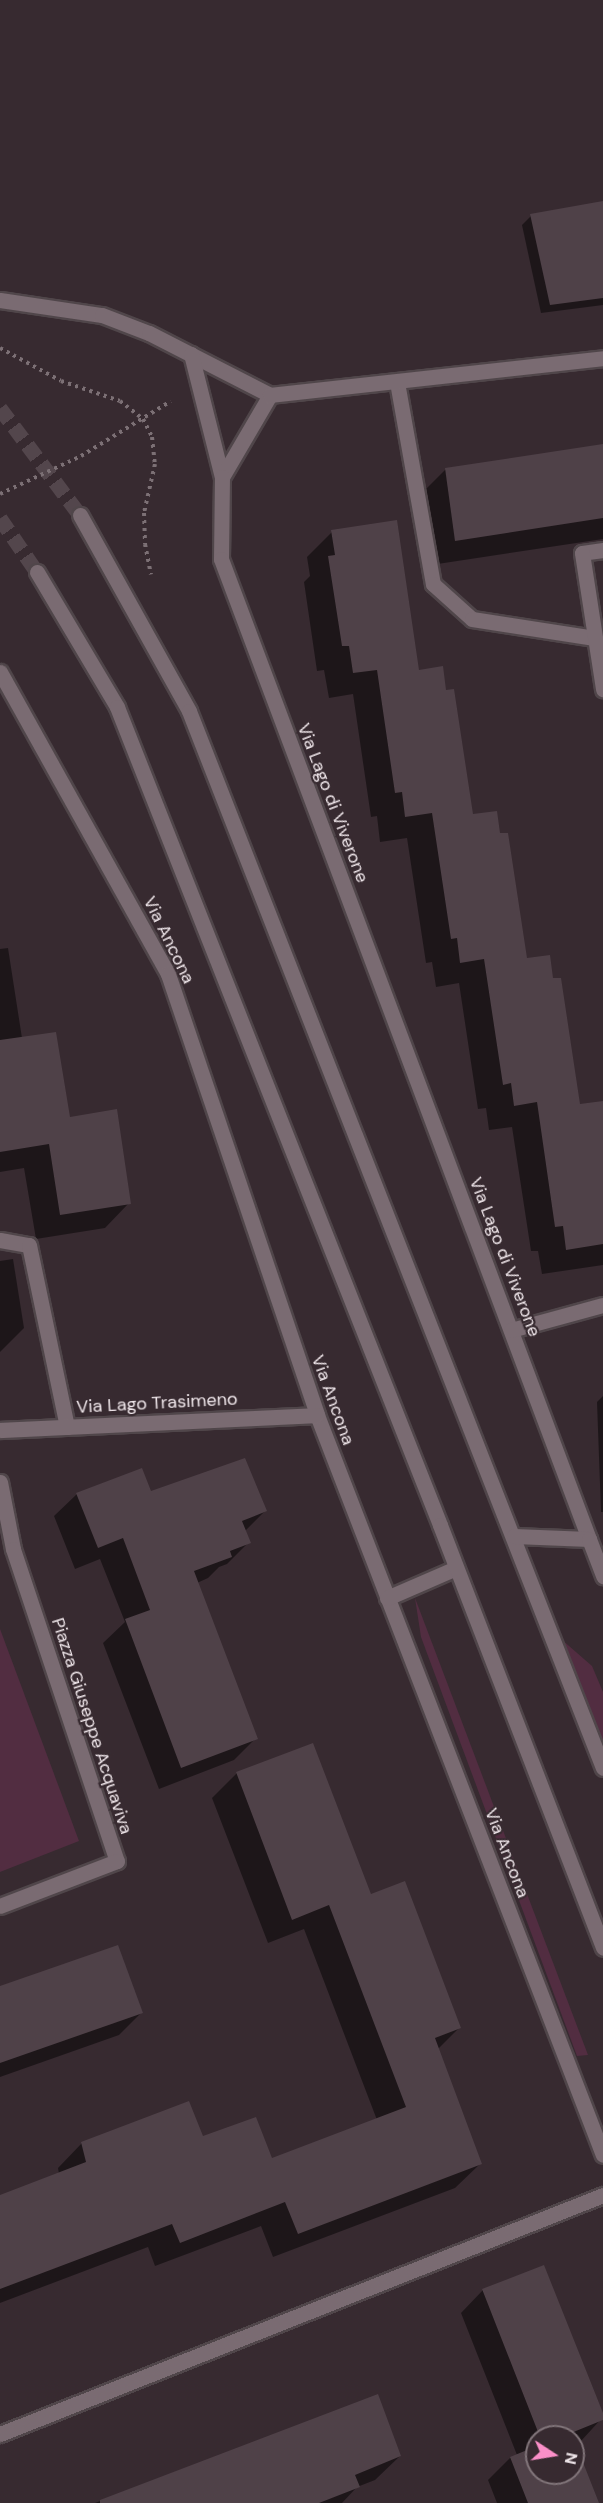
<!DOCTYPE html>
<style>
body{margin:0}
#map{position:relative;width:603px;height:2503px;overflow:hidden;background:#372a30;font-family:"DM Sans",sans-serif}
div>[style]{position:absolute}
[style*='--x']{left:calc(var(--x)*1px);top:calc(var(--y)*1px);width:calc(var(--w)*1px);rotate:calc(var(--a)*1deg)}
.green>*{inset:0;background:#522d41}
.shadow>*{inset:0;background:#0007}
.building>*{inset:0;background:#4f4148}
.secondary-tunnel>*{height:15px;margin-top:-7.5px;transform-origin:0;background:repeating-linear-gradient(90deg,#53464c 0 15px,transparent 0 23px)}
.path>*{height:4px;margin-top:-2px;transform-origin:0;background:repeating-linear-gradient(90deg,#7c7075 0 3px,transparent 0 7.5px)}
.roads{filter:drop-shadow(2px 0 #50464a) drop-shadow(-2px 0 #50464a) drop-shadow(0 2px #50464a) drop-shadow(0 -2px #50464a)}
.street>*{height:15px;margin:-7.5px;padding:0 7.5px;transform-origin:7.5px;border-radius:7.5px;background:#7a6b72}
.secondary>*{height:15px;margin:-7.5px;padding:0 7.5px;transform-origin:7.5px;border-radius:7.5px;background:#7a6b72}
.path-bridge>*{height:4px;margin-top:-2px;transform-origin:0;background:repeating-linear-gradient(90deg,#7c7075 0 3px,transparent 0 7.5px)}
span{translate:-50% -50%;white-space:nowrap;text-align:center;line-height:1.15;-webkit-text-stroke:4.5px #372a30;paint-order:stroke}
.street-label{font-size:18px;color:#efe6ea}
.north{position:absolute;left:525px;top:2425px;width:60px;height:60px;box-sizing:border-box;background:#372a30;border:2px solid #81757a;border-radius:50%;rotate:102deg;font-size:16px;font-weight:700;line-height:24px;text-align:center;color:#efe6ea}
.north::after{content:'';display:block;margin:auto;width:21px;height:27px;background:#fa8fc8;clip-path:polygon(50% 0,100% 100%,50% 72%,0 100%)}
</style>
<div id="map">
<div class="green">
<div style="clip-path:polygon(415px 1598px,588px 2055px,577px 2056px,421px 1637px)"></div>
<div style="clip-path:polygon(0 1629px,79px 1841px,0 1872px)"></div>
<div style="clip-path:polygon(561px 1639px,592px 1666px,603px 1692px,603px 1742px)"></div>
</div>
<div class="shadow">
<div style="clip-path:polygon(603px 202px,603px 305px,541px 313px,522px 225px,531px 216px)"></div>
<div style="clip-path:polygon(603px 445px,603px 539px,431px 565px,420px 495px,445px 470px)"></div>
<div style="clip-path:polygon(332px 532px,418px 672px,445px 692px,471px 816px,499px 835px,526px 960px,552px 980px,579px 1106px,603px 1110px,603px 1265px,542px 1274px,538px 1251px,531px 1251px,512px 1127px,489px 1130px,486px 1108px,478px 1109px,459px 983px,436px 987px,432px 962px,426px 963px,407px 838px,380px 842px,377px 816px,371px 817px,353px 694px,329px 698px,324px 670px,317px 671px,304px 582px,310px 576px,307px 557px)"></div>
<div style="clip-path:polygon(8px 948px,22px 1038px,68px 1118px,129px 1203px,105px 1228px,36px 1239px,24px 1168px,0 1172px,0 949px)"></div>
<div style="clip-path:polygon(13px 1259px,24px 1328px,0 1352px,0 1261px)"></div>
<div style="clip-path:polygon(603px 1396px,603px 1512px,601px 1512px,597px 1402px)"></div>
<div style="clip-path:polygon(150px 1493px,265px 1511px,245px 1531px,249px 1542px,227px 1564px,219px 1567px,208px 1578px,197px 1583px,256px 1738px,234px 1760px,159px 1789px,103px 1643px,125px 1622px,100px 1559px,75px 1569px,54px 1516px,77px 1494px)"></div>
<div style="clip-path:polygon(237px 1773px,370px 1896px,459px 2028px,437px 2050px,480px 2164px,455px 2188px,273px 2257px,261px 2226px,155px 2266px,148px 2247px,0 2303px,0 2196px,59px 2174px,58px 2168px,82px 2143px,202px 2138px,271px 2160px,377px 2120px,304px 1929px,268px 1943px,212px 1798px)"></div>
<div style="clip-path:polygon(0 1988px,141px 2013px,119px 2035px,0 2077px)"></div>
<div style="clip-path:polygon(evenodd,483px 2290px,603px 2417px,581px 2441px,574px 2444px,598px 2503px,497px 2503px,488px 2480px,510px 2458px,517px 2455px,461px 2313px,483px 2290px,537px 2437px,573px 2437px,573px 2473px,537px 2473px,537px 2437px)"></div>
<div style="clip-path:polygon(377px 2396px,400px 2456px,375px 2480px,357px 2487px,342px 2503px,95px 2503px)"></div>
</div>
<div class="building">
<div style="clip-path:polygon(603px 201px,603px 298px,550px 305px,530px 214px)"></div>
<div style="clip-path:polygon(603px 444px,603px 518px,455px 541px,445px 468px)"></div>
<div style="clip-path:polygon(397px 520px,419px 670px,443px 666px,446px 690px,454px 689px,473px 814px,497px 811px,500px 833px,508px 833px,527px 958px,550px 955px,553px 978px,561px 978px,580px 1104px,603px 1101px,603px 1244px,566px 1250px,563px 1226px,555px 1227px,537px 1102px,514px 1106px,511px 1083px,503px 1085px,484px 959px,460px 963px,457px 938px,451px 939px,432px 813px,405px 817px,402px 792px,395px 793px,377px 670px,353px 673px,349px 646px,342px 646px,328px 556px,335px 555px,331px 530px)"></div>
<div style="clip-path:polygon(56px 1032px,70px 1117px,117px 1109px,131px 1204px,60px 1215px,49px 1144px,0 1152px,0 1040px)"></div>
<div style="clip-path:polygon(245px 1458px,267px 1511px,242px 1521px,251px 1543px,230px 1551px,232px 1557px,194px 1571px,258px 1739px,181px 1768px,125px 1619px,150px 1610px,123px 1538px,98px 1548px,76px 1493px,142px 1468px,151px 1491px)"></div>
<div style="clip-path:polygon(313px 1743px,371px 1894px,405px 1881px,461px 2028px,435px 2038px,482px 2164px,298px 2234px,285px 2202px,180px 2243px,172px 2224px,0 2289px,0 2195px,86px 2162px,81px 2142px,189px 2101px,203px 2136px,256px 2117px,272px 2158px,406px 2107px,329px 1905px,292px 1920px,236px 1772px)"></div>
<div style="clip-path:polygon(118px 1945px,143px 2013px,0 2063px,0 1986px)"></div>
<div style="clip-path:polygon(544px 2265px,603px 2413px,603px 2420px,571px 2433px,573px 2437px,540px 2437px,482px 2289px)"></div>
<div style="clip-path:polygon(378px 2394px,401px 2456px,355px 2475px,360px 2487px,319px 2503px,100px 2503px,100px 2500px)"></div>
<div style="clip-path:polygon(573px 2437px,599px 2503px,528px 2503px,510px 2457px,537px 2446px,537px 2473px,573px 2473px)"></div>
</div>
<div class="secondary-tunnel">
<div style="--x:0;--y:408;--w:134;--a:53.2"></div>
<div style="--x:0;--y:518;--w:65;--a:55.6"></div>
</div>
<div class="path">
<div style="--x:0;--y:348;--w:69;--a:28.4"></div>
<div style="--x:61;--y:381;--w:62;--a:18.7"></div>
<div style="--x:120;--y:401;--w:29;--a:38"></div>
<div style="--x:143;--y:419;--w:20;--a:63"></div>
<div style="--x:152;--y:437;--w:27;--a:84"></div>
<div style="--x:155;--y:464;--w:50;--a:102.7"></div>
<div style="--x:144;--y:513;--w:31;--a:88"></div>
<div style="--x:145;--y:544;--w:31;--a:79"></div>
<div style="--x:81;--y:456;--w:105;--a:-31.4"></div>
</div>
<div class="roads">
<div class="street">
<div style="--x:0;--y:300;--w:103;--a:8.4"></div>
<div style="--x:102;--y:315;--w:50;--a:21"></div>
<div style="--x:149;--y:333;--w:136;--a:27.1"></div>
<div style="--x:191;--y:354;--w:127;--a:75.9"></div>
<div style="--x:397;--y:382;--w:205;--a:79.9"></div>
<div style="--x:433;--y:584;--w:52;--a:41.9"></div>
<div style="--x:472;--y:619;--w:124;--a:8.8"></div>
<div style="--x:270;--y:395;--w:95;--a:120.3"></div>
<div style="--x:222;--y:477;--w:82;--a:90.7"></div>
<div style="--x:221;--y:559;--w:1047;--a:69.42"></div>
<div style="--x:270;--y:395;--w:335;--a:-6.3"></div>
<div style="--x:603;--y:550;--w:21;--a:172"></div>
<div style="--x:582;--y:553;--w:138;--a:81.2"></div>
<div style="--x:0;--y:672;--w:346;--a:60.9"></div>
<div style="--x:168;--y:974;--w:465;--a:71.3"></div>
<div style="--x:317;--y:1415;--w:793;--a:68.87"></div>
<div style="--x:0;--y:1240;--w:29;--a:10"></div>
<div style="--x:29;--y:1245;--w:186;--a:78.2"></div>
<div style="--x:511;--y:1330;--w:95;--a:-15.2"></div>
<div style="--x:0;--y:1430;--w:317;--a:-2.7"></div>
<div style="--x:0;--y:1482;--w:68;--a:79"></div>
<div style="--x:13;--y:1549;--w:329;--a:71.6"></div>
<div style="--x:117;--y:1861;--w:125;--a:159"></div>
<div style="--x:387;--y:1598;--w:75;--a:-23.5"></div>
<div style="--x:0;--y:2434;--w:649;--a:-21.62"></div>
</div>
<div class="secondary">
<div style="--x:80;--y:515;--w:224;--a:60.9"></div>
<div style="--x:189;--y:711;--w:1135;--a:68.61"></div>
<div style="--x:37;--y:572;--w:157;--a:59.3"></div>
<div style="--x:117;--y:707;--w:879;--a:68.45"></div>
<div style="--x:440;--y:1525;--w:453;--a:68.9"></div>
<div style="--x:514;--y:1536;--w:75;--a:2.3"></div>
<div style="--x:589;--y:1539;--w:40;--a:69"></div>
</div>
</div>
<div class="path-bridge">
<div style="--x:0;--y:494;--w:89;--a:-25.1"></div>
</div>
<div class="street-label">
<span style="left:333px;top:803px;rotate:69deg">Via Lago di Viverone</span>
<span style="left:169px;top:940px;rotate:64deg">Via Ancona</span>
<span style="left:505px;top:1257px;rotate:69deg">Via Lago di Viverone</span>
<span style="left:333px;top:1400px;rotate:70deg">Via Ancona</span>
<span style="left:157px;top:1403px;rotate:-3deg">Via Lago Trasimeno</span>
<span style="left:92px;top:1726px;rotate:72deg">Piazza Giuseppe Acquaviva</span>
<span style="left:507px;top:1853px;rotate:69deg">Via Ancona</span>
</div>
<div class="north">N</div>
</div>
